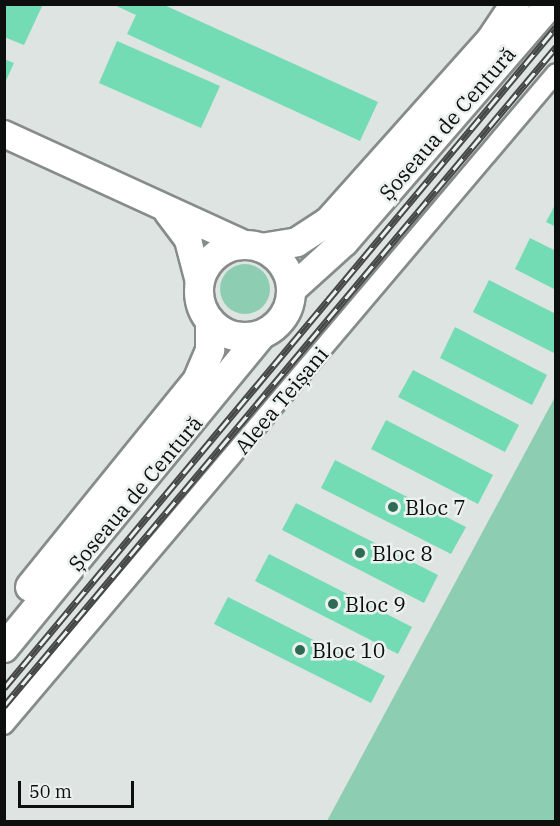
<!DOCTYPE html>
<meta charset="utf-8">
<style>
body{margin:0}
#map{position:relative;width:560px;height:826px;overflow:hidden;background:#dee4e1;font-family:"IBM Plex Serif",serif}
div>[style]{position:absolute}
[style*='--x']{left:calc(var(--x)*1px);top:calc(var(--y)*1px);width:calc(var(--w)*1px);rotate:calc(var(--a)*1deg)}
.green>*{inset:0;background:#8dceb3}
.round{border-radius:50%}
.building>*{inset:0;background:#73dcb4}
.roads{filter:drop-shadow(2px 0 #868c89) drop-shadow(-2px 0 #868c89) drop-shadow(0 2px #868c89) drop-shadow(0 -2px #868c89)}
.minor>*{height:18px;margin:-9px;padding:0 9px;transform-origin:9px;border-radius:9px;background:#fff}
.secondary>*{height:26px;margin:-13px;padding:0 13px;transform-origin:13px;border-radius:13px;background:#fff}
.primary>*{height:28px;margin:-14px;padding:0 14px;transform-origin:14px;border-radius:14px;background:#fff}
.primary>.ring{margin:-14px;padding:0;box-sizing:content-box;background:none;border:28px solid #fff;border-radius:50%}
.rail>*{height:7px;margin-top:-3.5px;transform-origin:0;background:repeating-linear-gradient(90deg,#ebf1ef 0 14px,#454847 0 28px);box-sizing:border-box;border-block:2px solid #454847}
.dots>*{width:16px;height:16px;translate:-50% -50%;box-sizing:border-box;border:3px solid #ebf1ef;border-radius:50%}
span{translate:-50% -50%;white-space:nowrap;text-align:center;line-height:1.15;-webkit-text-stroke:5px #ebf1ef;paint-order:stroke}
.street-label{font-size:21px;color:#0d0f0e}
.poi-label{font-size:21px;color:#0d0f0e}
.left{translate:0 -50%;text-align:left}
.frame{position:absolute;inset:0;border:6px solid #0d0f0e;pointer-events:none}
.scale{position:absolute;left:18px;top:781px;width:116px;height:27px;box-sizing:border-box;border:3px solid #0d0f0e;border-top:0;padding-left:8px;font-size:18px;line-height:21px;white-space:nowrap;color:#0d0f0e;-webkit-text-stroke:4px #ebf1ef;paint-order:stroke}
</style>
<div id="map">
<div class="green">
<div class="round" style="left:220px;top:264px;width:50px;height:50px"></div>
<div style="clip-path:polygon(555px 397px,555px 821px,327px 821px)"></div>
</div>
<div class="building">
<div style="clip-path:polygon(4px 4px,43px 4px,24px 45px,4px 37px)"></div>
<div style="clip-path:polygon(112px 4px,162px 4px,378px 102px,360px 141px,127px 34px,136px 15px)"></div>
<div style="clip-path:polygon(117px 41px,220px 86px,201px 128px,99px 83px)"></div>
<div style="clip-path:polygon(4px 59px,14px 63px,4px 85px)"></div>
<div style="clip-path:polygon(556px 203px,556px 227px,546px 222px)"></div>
<div style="clip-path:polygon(530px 238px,556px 251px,556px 290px,515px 269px)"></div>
<div style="clip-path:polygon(489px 280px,556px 314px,556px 354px,473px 312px)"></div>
<div style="clip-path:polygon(455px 327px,547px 375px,532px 405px,440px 358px)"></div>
<div style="clip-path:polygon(413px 370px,519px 425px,505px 452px,398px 397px)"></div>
<div style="clip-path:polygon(386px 420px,493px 475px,478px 504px,371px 449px)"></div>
<div style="clip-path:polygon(335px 460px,466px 527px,451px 554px,321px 488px)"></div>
<div style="clip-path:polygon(296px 503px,438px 575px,424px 603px,282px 530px)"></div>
<div style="clip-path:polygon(269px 554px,412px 627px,398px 654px,255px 581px)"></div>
<div style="clip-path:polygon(228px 597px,385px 676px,371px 703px,214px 624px)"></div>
</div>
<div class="roads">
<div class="minor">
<div style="--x:4;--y:725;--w:854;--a:-49.75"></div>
</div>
<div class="secondary">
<div style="--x:4;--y:134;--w:266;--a:24.6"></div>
<div style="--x:168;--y:213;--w:34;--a:53"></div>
<div style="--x:188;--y:240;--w:43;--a:75.3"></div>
</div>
<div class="primary">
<div class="ring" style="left:199px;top:245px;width:64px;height:64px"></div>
<div style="--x:261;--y:248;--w:36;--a:-9"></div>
<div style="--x:297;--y:242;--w:37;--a:-33"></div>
<div style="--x:328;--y:222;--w:243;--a:-48.2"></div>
<div style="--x:490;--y:41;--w:45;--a:-56"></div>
<div style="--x:291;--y:290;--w:72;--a:-42.2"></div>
<div style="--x:344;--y:242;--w:315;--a:-49.1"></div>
<div style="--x:30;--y:587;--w:265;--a:-51"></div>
<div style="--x:197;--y:381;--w:34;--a:-67"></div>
<div style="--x:210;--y:350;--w:29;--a:-90"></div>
<div style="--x:4;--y:648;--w:405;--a:-50.6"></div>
</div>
</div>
<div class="rail">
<div style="--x:4;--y:688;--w:861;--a:-50.13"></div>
<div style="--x:4;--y:706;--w:860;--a:-50.05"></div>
</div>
<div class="dots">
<div style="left:393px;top:507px;background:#2f6a54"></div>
<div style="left:360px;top:553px;background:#2f6a54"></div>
<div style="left:333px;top:604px;background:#2f6a54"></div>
<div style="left:300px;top:650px;background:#2f6a54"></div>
</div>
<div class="street-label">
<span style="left:447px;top:123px;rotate:-49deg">Șoseaua de Centură</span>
<span style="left:281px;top:400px;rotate:-50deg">Aleea Teișani</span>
<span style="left:135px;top:493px;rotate:-50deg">Șoseaua de Centură</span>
</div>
<div class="poi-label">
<span class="left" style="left:405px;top:507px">Bloc 7</span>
<span class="left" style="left:372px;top:553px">Bloc 8</span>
<span class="left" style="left:345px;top:604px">Bloc 9</span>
<span class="left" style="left:312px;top:650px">Bloc 10</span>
</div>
<div class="frame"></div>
<div class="scale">50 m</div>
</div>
